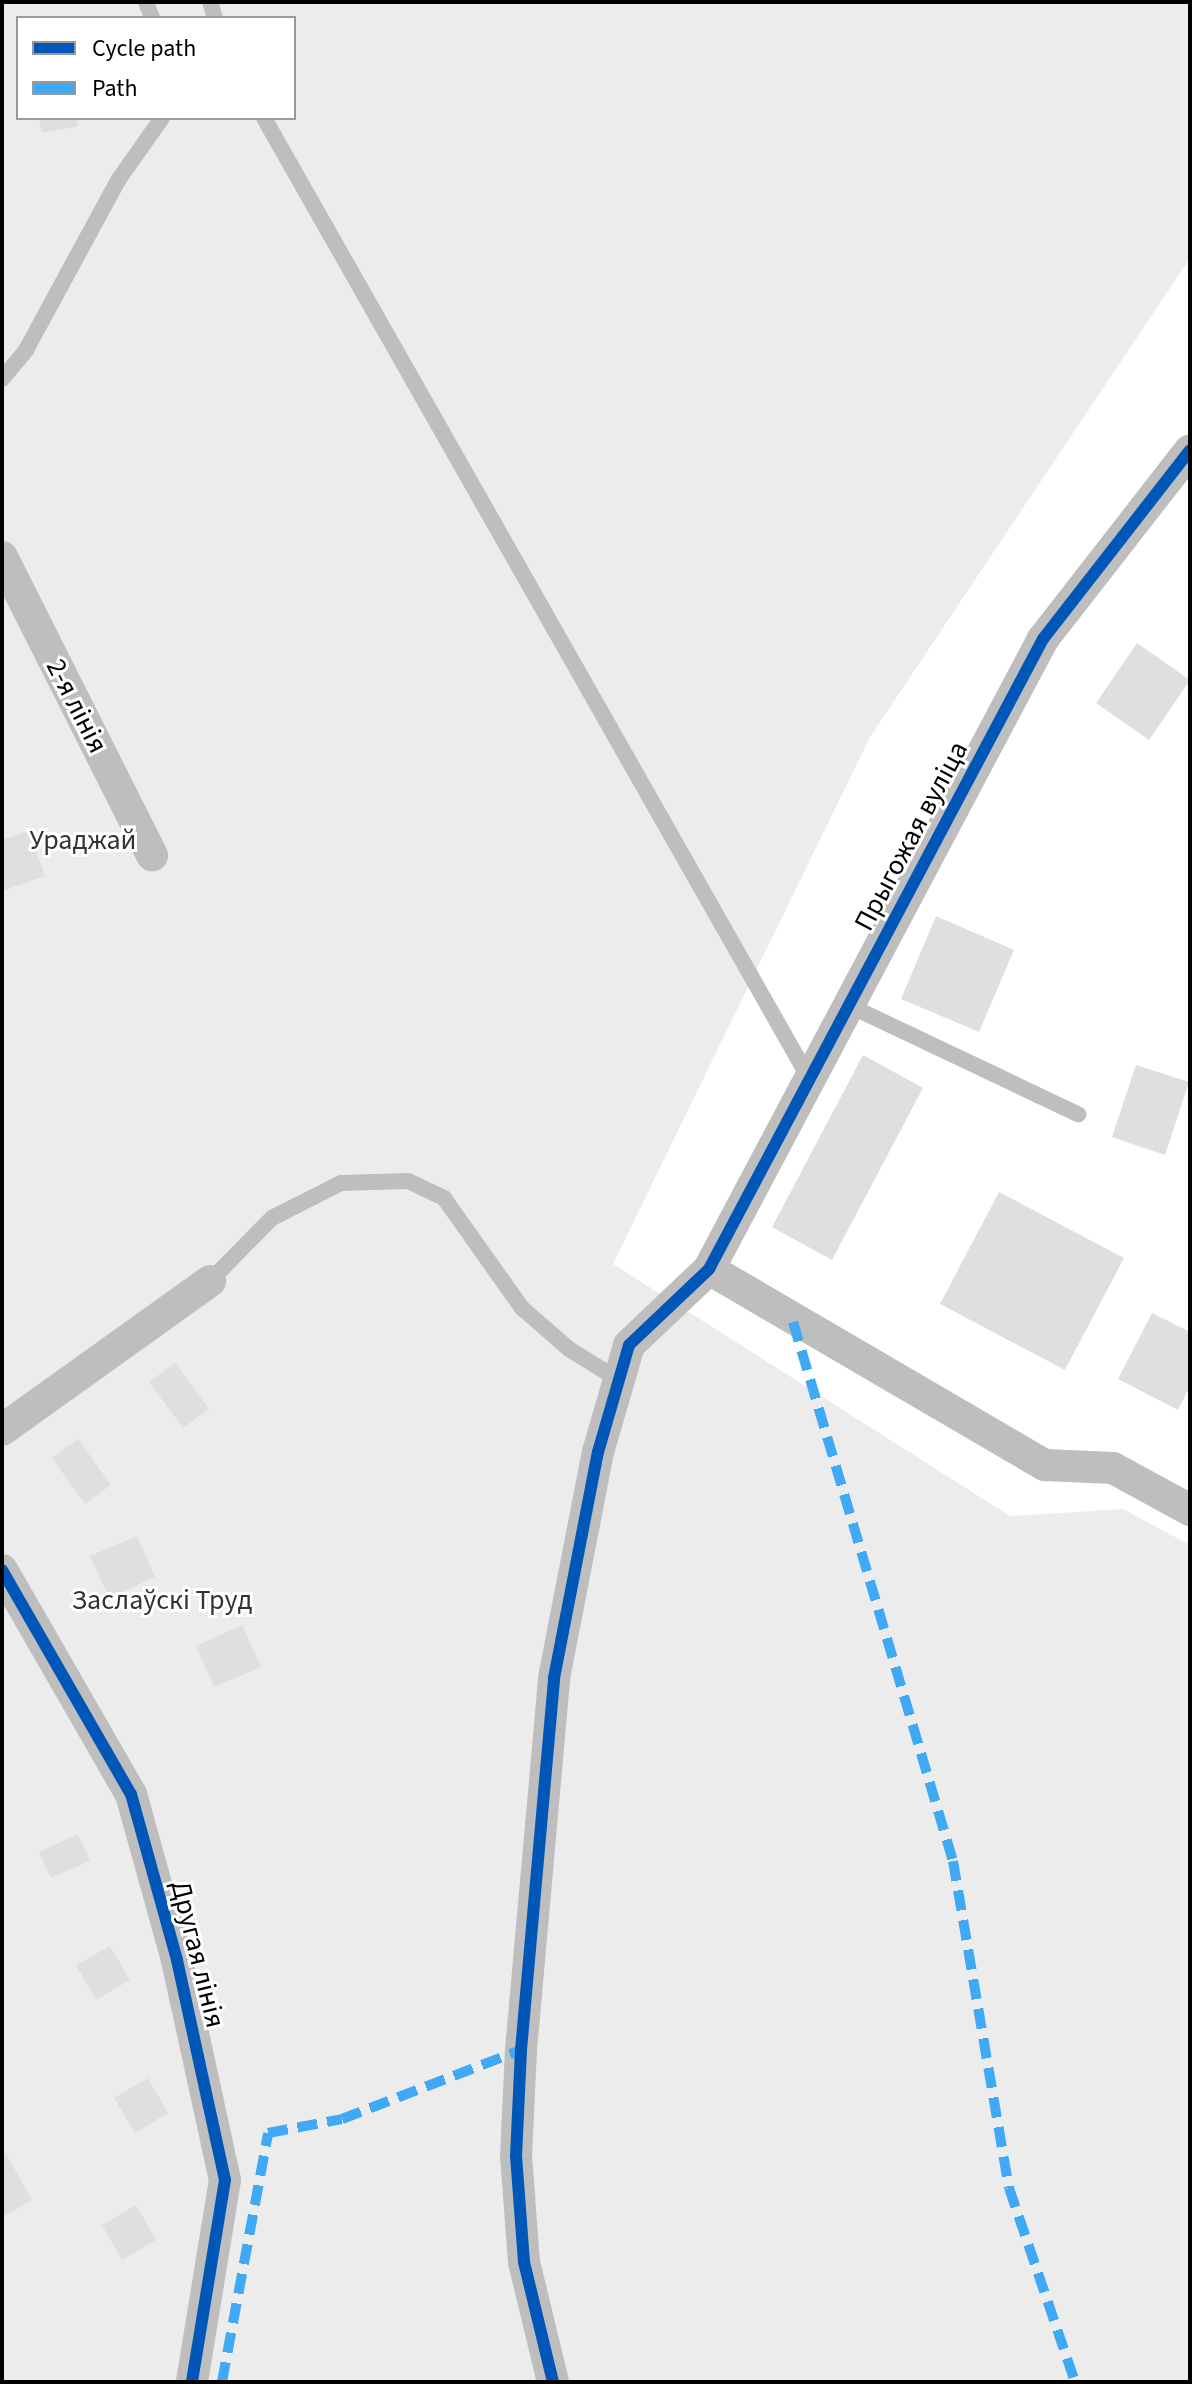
<!DOCTYPE html>
<meta charset="utf-8">
<style>
body{margin:0}
#map{position:relative;width:1192px;height:2384px;overflow:hidden;background:#fff;font-family:"Source Sans 3",sans-serif}
div>[style]{position:absolute}
[style*='--x']{left:calc(var(--x)*1px);top:calc(var(--y)*1px);width:calc(var(--w)*1px);rotate:calc(var(--a)*1deg)}
.green>*{inset:0;background:#ececec}
.building>*{inset:0;background:#dfdfdf}
.lane>*{height:16px;margin:-8px;padding:0 8px;transform-origin:8px;border-radius:8px;background:#bebebe}
.street>*{height:32px;margin:-16px;padding:0 16px;transform-origin:16px;border-radius:16px;background:#bebebe}
.quiet>*{height:10px;margin-top:-5px;transform-origin:0;background:repeating-linear-gradient(90deg,#3fa9f5 0 20px,transparent 0 30px)}
.cycleway>*{height:12px;margin:-6px;padding:0 6px;transform-origin:6px;border-radius:6px;background:#0057b8}
span{translate:-50% -50%;white-space:nowrap;text-align:center;line-height:1.15;-webkit-text-stroke:6px #fff;paint-order:stroke}
.street-label{font-size:28px;color:#000}
.park-label{font-size:28px;color:#333}
.frame{position:absolute;inset:0;border:4px solid #000;pointer-events:none}
.legend{position:absolute;left:16px;top:16px;width:280px;height:104px;box-sizing:border-box;background:#fff;border:2px solid #999;margin:0;padding:10px 14px;list-style:none;font-size:24px;color:#000}
.legend li{display:flex;align-items:center;gap:16px;height:40px}
.legend b{width:40px;border:2px solid #999}
</style>
<div id="map">
<div class="green">
<div style="clip-path:polygon(evenodd,2px 2px,1190px 2px,1190px 258px,870px 737px,613px 1264px,1010px 1516px,1123px 1509px,1190px 1545px,1190px 2382px,2px 2382px,2px 2px,18px 18px,294px 18px,294px 118px,18px 118px,18px 18px)"></div>
</div>
<div class="building">
<div style="clip-path:polygon(39px 118px,77px 118px,78px 126px,42px 133px)"></div>
<div style="clip-path:polygon(1137px 643px,1190px 680px,1149px 740px,1096px 703px)"></div>
<div style="clip-path:polygon(29px 831px,45px 876px,2px 891px,2px 840px)"></div>
<div style="clip-path:polygon(936px 916px,1014px 950px,979px 1032px,901px 999px)"></div>
<div style="clip-path:polygon(863px 1055px,923px 1088px,832px 1260px,772px 1227px)"></div>
<div style="clip-path:polygon(1136px 1065px,1189px 1082px,1165px 1155px,1112px 1137px)"></div>
<div style="clip-path:polygon(999px 1192px,1124px 1258px,1065px 1370px,940px 1304px)"></div>
<div style="clip-path:polygon(1152px 1313px,1190px 1332px,1190px 1386px,1178px 1410px,1118px 1379px)"></div>
<div style="clip-path:polygon(175px 1363px,209px 1409px,183px 1428px,149px 1382px)"></div>
<div style="clip-path:polygon(78px 1439px,111px 1485px,85px 1504px,52px 1458px)"></div>
<div style="clip-path:polygon(137px 1536px,155px 1577px,109px 1598px,90px 1556px)"></div>
<div style="clip-path:polygon(242px 1625px,261px 1667px,214px 1687px,196px 1646px)"></div>
<div style="clip-path:polygon(78px 1834px,90px 1861px,51px 1878px,39px 1852px)"></div>
<div style="clip-path:polygon(110px 1946px,130px 1980px,96px 2000px,76px 1965px)"></div>
<div style="clip-path:polygon(148px 2078px,168px 2113px,135px 2133px,114px 2098px)"></div>
<div style="clip-path:polygon(6px 2154px,32px 2200px,2px 2217px,2px 2157px)"></div>
<div style="clip-path:polygon(136px 2205px,156px 2240px,122px 2260px,102px 2225px)"></div>
</div>
<div class="lane">
<div style="--x:146;--y:2;--w:17;--a:69"></div>
<div style="--x:210;--y:2;--w:17;--a:73"></div>
<div style="--x:264;--y:118;--w:1104;--a:60.42"></div>
<div style="--x:2;--y:379;--w:38;--a:-50"></div>
<div style="--x:26;--y:350;--w:195;--a:-61.5"></div>
<div style="--x:119;--y:179;--w:75;--a:-54.8"></div>
<div style="--x:848;--y:1005;--w:255;--a:25.4"></div>
<div style="--x:210;--y:1281;--w:88;--a:-45.5"></div>
<div style="--x:272;--y:1218;--w:77;--a:-26.9"></div>
<div style="--x:341;--y:1183;--w:67;--a:-1.7"></div>
<div style="--x:408;--y:1181;--w:40;--a:25"></div>
<div style="--x:444;--y:1198;--w:135;--a:54.7"></div>
<div style="--x:522;--y:1308;--w:62;--a:41.1"></div>
<div style="--x:569;--y:1349;--w:59;--a:31.8"></div>
</div>
<div class="street">
<div style="--x:2;--y:557;--w:334;--a:63.3"></div>
<div style="--x:709;--y:1269;--w:389;--a:30.3"></div>
<div style="--x:1045;--y:1465;--w:68;--a:2.5"></div>
<div style="--x:1113;--y:1468;--w:88;--a:28.6"></div>
<div style="--x:2;--y:1430;--w:256;--a:-35.6"></div>
<div style="--x:2;--y:1570;--w:258;--a:60.1"></div>
<div style="--x:131;--y:1794;--w:172;--a:74.5"></div>
<div style="--x:177;--y:1960;--w:225;--a:77.7"></div>
<div style="--x:225;--y:2180;--w:205;--a:99.3"></div>
<div style="--x:553;--y:2382;--w:123;--a:-103.6"></div>
<div style="--x:524;--y:2262;--w:106;--a:-94.3"></div>
<div style="--x:516;--y:2156;--w:106;--a:-87.3"></div>
<div style="--x:521;--y:2050;--w:373;--a:-84.9"></div>
<div style="--x:554;--y:1678;--w:230;--a:-79"></div>
<div style="--x:598;--y:1452;--w:111;--a:-73.8"></div>
<div style="--x:629;--y:1345;--w:110;--a:-43.5"></div>
<div style="--x:709;--y:1269;--w:713;--a:-62.07"></div>
<div style="--x:1043;--y:639;--w:239;--a:-52.1"></div>
</div>
<div class="quiet">
<div style="--x:793;--y:1322;--w:562;--a:73.47"></div>
<div style="--x:953;--y:1861;--w:332;--a:80.3"></div>
<div style="--x:1009;--y:2188;--w:205;--a:71.2"></div>
<div style="--x:222;--y:2382;--w:253;--a:-79.5"></div>
<div style="--x:268;--y:2133;--w:75;--a:-10.7"></div>
<div style="--x:342;--y:2119;--w:192;--a:-21.1"></div>
</div>
<div class="cycleway">
<div style="--x:2;--y:1570;--w:258;--a:60.1"></div>
<div style="--x:131;--y:1794;--w:172;--a:74.5"></div>
<div style="--x:177;--y:1960;--w:225;--a:77.7"></div>
<div style="--x:225;--y:2180;--w:205;--a:99.3"></div>
<div style="--x:553;--y:2382;--w:123;--a:-103.6"></div>
<div style="--x:524;--y:2262;--w:106;--a:-94.3"></div>
<div style="--x:516;--y:2156;--w:106;--a:-87.3"></div>
<div style="--x:521;--y:2050;--w:373;--a:-84.9"></div>
<div style="--x:554;--y:1678;--w:230;--a:-79"></div>
<div style="--x:598;--y:1452;--w:111;--a:-73.8"></div>
<div style="--x:629;--y:1345;--w:110;--a:-43.5"></div>
<div style="--x:709;--y:1269;--w:713;--a:-62.07"></div>
<div style="--x:1043;--y:639;--w:239;--a:-52.1"></div>
</div>
<div class="street-label">
<span style="left:77px;top:706px;rotate:63deg">2-я лінія</span>
<span style="left:911px;top:836px;rotate:-62deg">Прыгожая вуліца</span>
<span style="left:198px;top:1954px;rotate:76deg">Другая лінія</span>
</div>
<div class="park-label">
<span style="left:83px;top:840px">Ураджай</span>
<span style="left:162px;top:1600px">Заслаўскі Труд</span>
</div>
<div class="frame"></div>
<ul class="legend">
<li><b style="height:10px;background:#0057b8"></b>Cycle path</li>
<li><b style="height:10px;background:#3fa9f5"></b>Path</li>
</ul>
</div>
